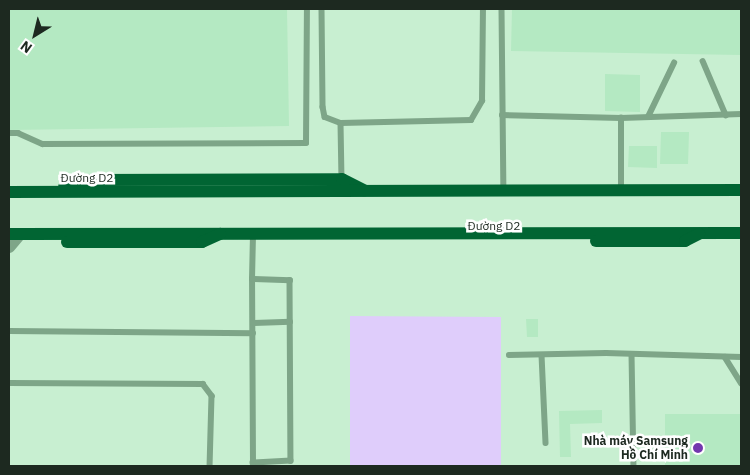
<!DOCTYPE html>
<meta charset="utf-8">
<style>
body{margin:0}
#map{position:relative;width:750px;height:475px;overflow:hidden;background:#d9fae1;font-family:"IBM Plex Sans",sans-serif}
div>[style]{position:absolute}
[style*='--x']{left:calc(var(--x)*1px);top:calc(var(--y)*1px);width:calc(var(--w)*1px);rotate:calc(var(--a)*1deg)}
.built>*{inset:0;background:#c8efd1}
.green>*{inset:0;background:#dfcdfb}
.building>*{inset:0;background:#b4e9c2}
.service>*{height:5.5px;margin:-2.75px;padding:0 2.75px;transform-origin:2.75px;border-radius:2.75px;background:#7ea588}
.minor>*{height:11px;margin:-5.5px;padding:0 5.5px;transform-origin:5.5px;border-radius:5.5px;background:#7ea588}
.primary>*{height:12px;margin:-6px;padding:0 6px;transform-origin:6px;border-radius:6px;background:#016533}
.dots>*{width:14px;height:14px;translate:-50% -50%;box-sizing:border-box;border:2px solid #fff;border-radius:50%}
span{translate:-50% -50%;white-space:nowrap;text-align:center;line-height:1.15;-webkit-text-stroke:5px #fff;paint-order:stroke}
.street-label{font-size:12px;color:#1d2920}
.poi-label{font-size:12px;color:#1d2920;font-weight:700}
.right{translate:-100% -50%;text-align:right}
.frame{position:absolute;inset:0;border:10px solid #1d2920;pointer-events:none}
.north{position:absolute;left:10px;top:10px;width:50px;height:50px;-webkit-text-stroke:4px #fff;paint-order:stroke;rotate:216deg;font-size:14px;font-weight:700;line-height:20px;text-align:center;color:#1d2920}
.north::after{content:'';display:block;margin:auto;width:18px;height:22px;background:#1d2920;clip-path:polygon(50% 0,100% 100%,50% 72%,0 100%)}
</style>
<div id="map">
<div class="built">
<div style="clip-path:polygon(9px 9px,741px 9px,741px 466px,9px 466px)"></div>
</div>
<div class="green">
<div style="clip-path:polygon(350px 316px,501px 317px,501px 466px,350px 466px)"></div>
</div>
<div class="building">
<div style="clip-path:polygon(9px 9px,287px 9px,289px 126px,9px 130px)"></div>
<div style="clip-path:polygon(512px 9px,741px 9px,741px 55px,511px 51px)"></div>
<div style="clip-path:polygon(605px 74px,640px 75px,640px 112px,605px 111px)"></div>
<div style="clip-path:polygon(661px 132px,689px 132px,688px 164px,660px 164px)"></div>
<div style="clip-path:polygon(629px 146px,657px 146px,657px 168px,628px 167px)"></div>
<div style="clip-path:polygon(526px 319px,538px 319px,538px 337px,527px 337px)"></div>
<div style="clip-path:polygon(602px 410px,602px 423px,570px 424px,571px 457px,560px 457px,559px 411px)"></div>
<div style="clip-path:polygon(665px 414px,741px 414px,741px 466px,665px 466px,665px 459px,656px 459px,655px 436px,665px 436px)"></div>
</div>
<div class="service">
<div style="--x:322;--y:9;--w:98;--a:89.4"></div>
<div style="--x:323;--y:107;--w:10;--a:79"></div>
<div style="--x:325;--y:117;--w:17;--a:21"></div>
<div style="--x:341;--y:123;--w:56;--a:89"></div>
<div style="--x:502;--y:9;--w:180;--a:89.4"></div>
<div style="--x:703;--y:61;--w:59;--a:66.9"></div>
<div style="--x:502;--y:115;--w:119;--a:1.4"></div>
<div style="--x:648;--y:117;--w:60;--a:-64.3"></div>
<div style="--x:341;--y:123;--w:130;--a:-1.3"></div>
<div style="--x:471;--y:120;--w:22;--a:-60"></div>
<div style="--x:482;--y:101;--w:92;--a:-89.4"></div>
<div style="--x:9;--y:133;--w:9;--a:0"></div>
<div style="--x:18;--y:133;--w:27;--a:24"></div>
<div style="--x:43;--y:144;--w:263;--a:-0.2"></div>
<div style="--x:306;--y:143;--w:134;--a:-89.6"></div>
<div style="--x:621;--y:188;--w:70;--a:-90"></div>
<div style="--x:621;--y:118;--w:120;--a:-1.9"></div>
<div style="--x:252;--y:279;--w:38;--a:2"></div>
<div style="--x:290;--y:280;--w:181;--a:89.7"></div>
<div style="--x:291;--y:461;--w:38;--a:177"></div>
<div style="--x:253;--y:463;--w:184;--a:-90.3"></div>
<div style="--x:252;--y:279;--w:44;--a:-88.7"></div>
<div style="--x:253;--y:323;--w:37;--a:-2"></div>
<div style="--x:9;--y:331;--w:244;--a:0.5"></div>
<div style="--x:632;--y:354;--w:112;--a:89"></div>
<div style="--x:509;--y:355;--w:97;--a:-1.2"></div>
<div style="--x:606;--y:353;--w:135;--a:1.7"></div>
<div style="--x:542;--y:355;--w:88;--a:87.4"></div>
<div style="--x:725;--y:357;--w:31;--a:58"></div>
<div style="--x:9;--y:383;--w:194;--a:0.3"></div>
<div style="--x:203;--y:384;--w:15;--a:53"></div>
<div style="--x:212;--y:396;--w:70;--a:91.6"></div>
</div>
<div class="minor">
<div style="--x:9;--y:247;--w:17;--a:-50"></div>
</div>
<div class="primary">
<div style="--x:64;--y:187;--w:29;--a:-14"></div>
<div style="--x:92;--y:180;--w:250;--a:-0.2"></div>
<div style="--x:342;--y:179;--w:25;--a:27"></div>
<div style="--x:9;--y:192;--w:732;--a:-0.16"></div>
<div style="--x:9;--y:234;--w:732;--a:-0.08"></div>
<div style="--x:596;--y:241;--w:89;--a:0"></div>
<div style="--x:685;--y:241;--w:16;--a:-27"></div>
<div style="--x:67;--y:242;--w:135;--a:0"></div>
<div style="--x:202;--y:242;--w:20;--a:-24"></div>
</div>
<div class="dots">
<div style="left:698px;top:448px;background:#7338ae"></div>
</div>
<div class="street-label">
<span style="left:87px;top:178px">Đường D2</span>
<span style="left:494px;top:226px">Đường D2</span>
</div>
<div class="poi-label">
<span class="right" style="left:688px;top:448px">Nhà máy Samsung<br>Hồ Chí Minh</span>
</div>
<div class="frame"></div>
<div class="north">N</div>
</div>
